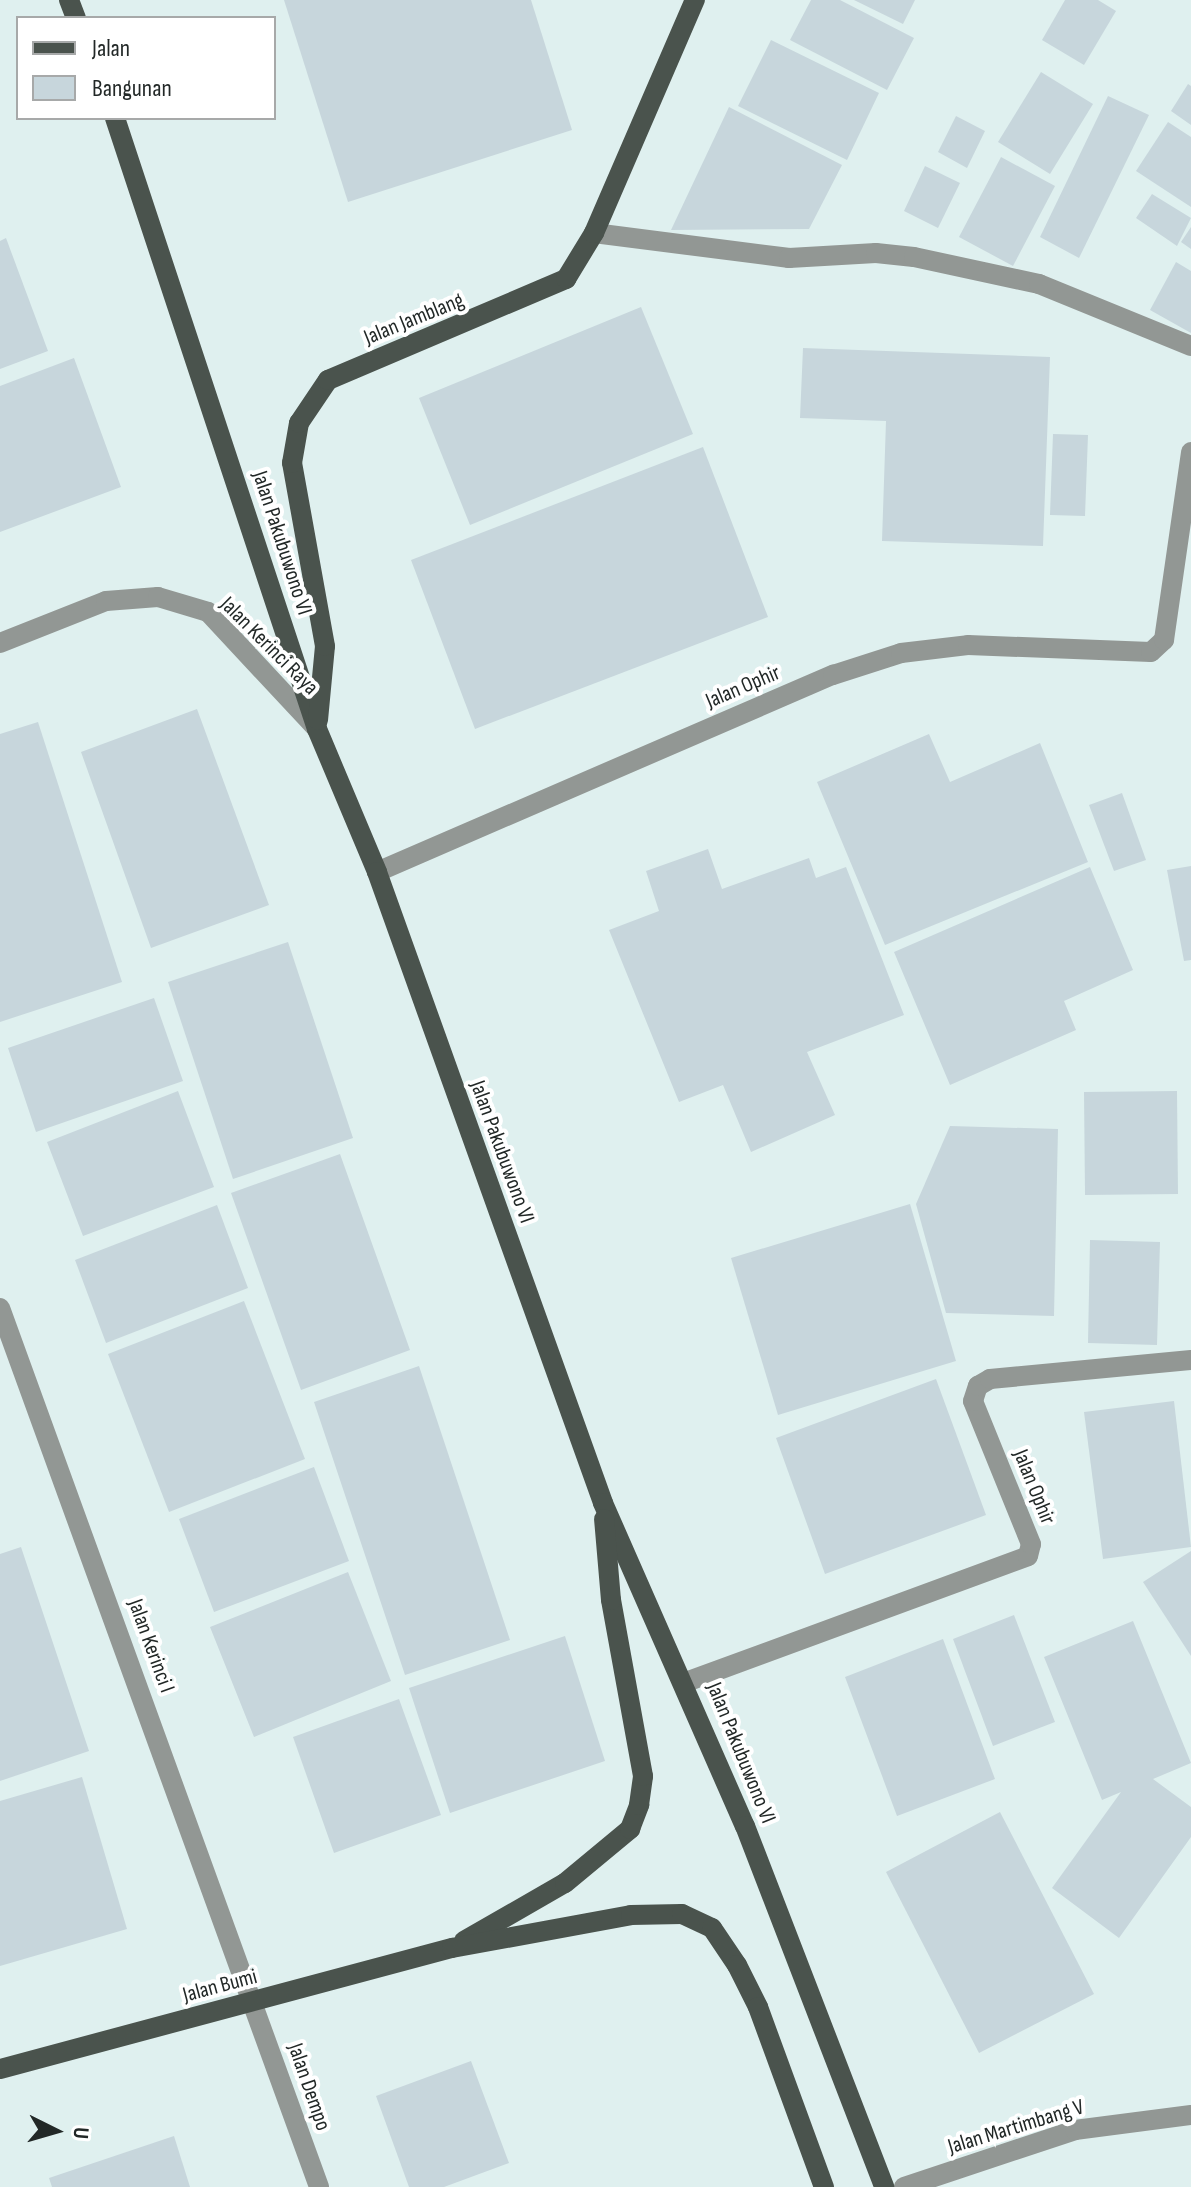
<!DOCTYPE html>
<style>
body{margin:0}
#map{position:relative;width:1191px;height:2187px;overflow:hidden;background:#dff0ef;font-family:"Sofia Sans Condensed",sans-serif}
div>[style]{position:absolute}
[style*='--x']{left:calc(var(--x)*1px);top:calc(var(--y)*1px);width:calc(var(--w)*1px);rotate:calc(var(--a)*1deg)}
.building>*{inset:0;background:#c7d6dc}
.minor>*{height:20px;margin:-10px;padding:0 10px;transform-origin:10px;border-radius:10px;background:#929794}
.major>*{height:20px;margin:-10px;padding:0 10px;transform-origin:10px;border-radius:10px;background:#4a534d}
span{translate:-50% -50%;white-space:nowrap;text-align:center;line-height:1.15;-webkit-text-stroke:8px #fff;paint-order:stroke}
.street-label{font-size:22px;color:#222827}
.legend{position:absolute;left:16px;top:16px;width:260px;height:104px;box-sizing:border-box;background:#fff;border:2px solid #a7a9a9;margin:0;padding:10px 14px;list-style:none;font-size:24px;color:#222827}
.legend li{display:flex;align-items:center;gap:16px;height:40px}
.legend b{width:40px;border:2px solid #a7a9a9}
.north{position:absolute;left:16px;top:2091px;width:80px;height:80px;-webkit-text-stroke:6px #fff;paint-order:stroke;rotate:95deg;font-size:22px;font-weight:700;line-height:32px;text-align:center;color:#222827}
.north::after{content:'';display:block;margin:auto;width:28px;height:36px;background:#222827;clip-path:polygon(50% 0,100% 100%,50% 72%,0 100%)}
</style>
<div id="map">
<div class="building">
<div style="clip-path:polygon(284px 0,531px 0,572px 130px,348px 202px)"></div>
<div style="clip-path:polygon(811px 0,840px 0,914px 38px,887px 90px,790px 40px)"></div>
<div style="clip-path:polygon(854px 0,915px 0,903px 24px)"></div>
<div style="clip-path:polygon(1065px 0,1098px 0,1116px 11px,1084px 65px,1042px 40px)"></div>
<div style="clip-path:polygon(771px 40px,879px 93px,847px 160px,738px 106px)"></div>
<div style="clip-path:polygon(1041px 72px,1093px 104px,1050px 174px,998px 142px)"></div>
<div style="clip-path:polygon(1188px 84px,1191px 86px,1191px 125px,1171px 111px)"></div>
<div style="clip-path:polygon(1108px 96px,1149px 115px,1079px 258px,1040px 237px)"></div>
<div style="clip-path:polygon(729px 107px,842px 165px,809px 229px,671px 230px)"></div>
<div style="clip-path:polygon(956px 116px,985px 131px,967px 168px,938px 152px)"></div>
<div style="clip-path:polygon(1168px 122px,1191px 137px,1191px 207px,1136px 171px)"></div>
<div style="clip-path:polygon(1001px 157px,1055px 186px,1013px 266px,959px 237px)"></div>
<div style="clip-path:polygon(925px 166px,960px 183px,938px 228px,904px 211px)"></div>
<div style="clip-path:polygon(1152px 194px,1191px 218px,1177px 246px,1136px 218px)"></div>
<div style="clip-path:polygon(1191px 227px,1191px 249px,1181px 242px)"></div>
<div style="clip-path:polygon(6px 238px,48px 351px,0 369px,0 241px)"></div>
<div style="clip-path:polygon(1176px 262px,1191px 271px,1191px 333px,1150px 310px)"></div>
<div style="clip-path:polygon(641px 307px,693px 434px,470px 525px,419px 398px)"></div>
<div style="clip-path:polygon(803px 348px,1050px 357px,1043px 546px,882px 541px,886px 421px,800px 418px)"></div>
<div style="clip-path:polygon(74px 358px,121px 487px,0 532px,0 386px)"></div>
<div style="clip-path:polygon(1053px 434px,1088px 435px,1085px 516px,1050px 515px)"></div>
<div style="clip-path:polygon(703px 447px,768px 617px,475px 729px,411px 560px)"></div>
<div style="clip-path:polygon(197px 709px,269px 905px,151px 948px,81px 752px)"></div>
<div style="clip-path:polygon(38px 722px,122px 982px,0 1022px,0 734px)"></div>
<div style="clip-path:polygon(929px 734px,950px 782px,1040px 743px,1088px 862px,885px 945px,817px 782px)"></div>
<div style="clip-path:polygon(1122px 793px,1146px 860px,1114px 871px,1089px 805px)"></div>
<div style="clip-path:polygon(708px 849px,722px 889px,809px 858px,816px 878px,846px 867px,904px 1015px,807px 1052px,835px 1115px,751px 1152px,723px 1085px,679px 1102px,609px 930px,659px 911px,646px 871px)"></div>
<div style="clip-path:polygon(1191px 866px,1191px 960px,1184px 961px,1167px 870px)"></div>
<div style="clip-path:polygon(1090px 867px,1133px 970px,1064px 1001px,1076px 1030px,950px 1085px,894px 952px)"></div>
<div style="clip-path:polygon(288px 942px,353px 1138px,233px 1179px,168px 982px)"></div>
<div style="clip-path:polygon(154px 998px,183px 1081px,36px 1132px,8px 1048px)"></div>
<div style="clip-path:polygon(178px 1091px,214px 1187px,83px 1236px,47px 1142px)"></div>
<div style="clip-path:polygon(1177px 1091px,1178px 1194px,1085px 1195px,1084px 1092px)"></div>
<div style="clip-path:polygon(950px 1126px,1058px 1129px,1054px 1316px,946px 1313px,916px 1204px)"></div>
<div style="clip-path:polygon(340px 1154px,410px 1350px,301px 1390px,231px 1193px)"></div>
<div style="clip-path:polygon(910px 1204px,956px 1361px,778px 1415px,731px 1258px)"></div>
<div style="clip-path:polygon(217px 1205px,248px 1288px,106px 1343px,75px 1260px)"></div>
<div style="clip-path:polygon(1090px 1240px,1160px 1242px,1157px 1345px,1088px 1343px)"></div>
<div style="clip-path:polygon(244px 1301px,305px 1459px,169px 1512px,108px 1354px)"></div>
<div style="clip-path:polygon(419px 1366px,510px 1640px,405px 1675px,314px 1402px)"></div>
<div style="clip-path:polygon(936px 1379px,986px 1515px,825px 1574px,776px 1438px)"></div>
<div style="clip-path:polygon(1174px 1401px,1191px 1547px,1103px 1559px,1084px 1412px)"></div>
<div style="clip-path:polygon(314px 1467px,349px 1561px,214px 1612px,179px 1519px)"></div>
<div style="clip-path:polygon(21px 1547px,89px 1751px,0 1781px,0 1554px)"></div>
<div style="clip-path:polygon(1191px 1551px,1191px 1656px,1143px 1582px)"></div>
<div style="clip-path:polygon(348px 1572px,391px 1681px,254px 1737px,210px 1627px)"></div>
<div style="clip-path:polygon(1014px 1615px,1055px 1722px,993px 1746px,953px 1639px)"></div>
<div style="clip-path:polygon(1133px 1621px,1191px 1763px,1153px 1779px,1191px 1807px,1191px 1837px,1119px 1938px,1052px 1888px,1121px 1792px,1102px 1800px,1044px 1657px)"></div>
<div style="clip-path:polygon(565px 1636px,605px 1761px,450px 1813px,409px 1688px)"></div>
<div style="clip-path:polygon(943px 1639px,995px 1779px,897px 1816px,845px 1677px)"></div>
<div style="clip-path:polygon(399px 1699px,441px 1815px,334px 1853px,293px 1737px)"></div>
<div style="clip-path:polygon(82px 1777px,127px 1929px,0 1966px,0 1801px)"></div>
<div style="clip-path:polygon(1000px 1812px,1094px 1994px,979px 2053px,886px 1872px)"></div>
<div style="clip-path:polygon(471px 2061px,509px 2163px,444px 2187px,409px 2187px,376px 2096px)"></div>
<div style="clip-path:polygon(174px 2136px,190px 2187px,52px 2187px,49px 2178px)"></div>
</div>
<div class="minor">
<div style="--x:594;--y:233;--w:197;--a:7.3"></div>
<div style="--x:789;--y:258;--w:87;--a:-3.3"></div>
<div style="--x:876;--y:253;--w:38;--a:6"></div>
<div style="--x:914;--y:257;--w:128;--a:12.2"></div>
<div style="--x:1039;--y:284;--w:164;--a:22.2"></div>
<div style="--x:0;--y:643;--w:114;--a:-21.6"></div>
<div style="--x:106;--y:601;--w:52;--a:-4.4"></div>
<div style="--x:158;--y:597;--w:52;--a:16.7"></div>
<div style="--x:208;--y:612;--w:160;--a:47"></div>
<div style="--x:377;--y:872;--w:497;--a:-23.4"></div>
<div style="--x:833;--y:675;--w:71;--a:-17.9"></div>
<div style="--x:901;--y:653;--w:67;--a:-6.8"></div>
<div style="--x:968;--y:645;--w:183;--a:2.2"></div>
<div style="--x:1151;--y:652;--w:18;--a:-43"></div>
<div style="--x:1164;--y:640;--w:190;--a:-81.8"></div>
<div style="--x:0;--y:1308;--w:935;--a:70.05"></div>
<div style="--x:686;--y:1682;--w:364;--a:-20.2"></div>
<div style="--x:1028;--y:1556;--w:12;--a:-76"></div>
<div style="--x:1031;--y:1544;--w:154;--a:-112.1"></div>
<div style="--x:973;--y:1401;--w:16;--a:-72"></div>
<div style="--x:978;--y:1386;--w:14;--a:-30"></div>
<div style="--x:990;--y:1379;--w:202;--a:-5.4"></div>
<div style="--x:904;--y:2187;--w:180;--a:-18.4"></div>
<div style="--x:1075;--y:2130;--w:117;--a:-7.4"></div>
</div>
<div class="major">
<div style="--x:69;--y:0;--w:19;--a:69"></div>
<div style="--x:115;--y:118;--w:644;--a:71.71"></div>
<div style="--x:317;--y:729;--w:155;--a:67.2"></div>
<div style="--x:377;--y:872;--w:670;--a:70.29"></div>
<div style="--x:603;--y:1503;--w:353;--a:66.3"></div>
<div style="--x:745;--y:1826;--w:387;--a:68.9"></div>
<div style="--x:318;--y:720;--w:74;--a:-84.6"></div>
<div style="--x:325;--y:646;--w:186;--a:-100.2"></div>
<div style="--x:292;--y:463;--w:41;--a:-80.1"></div>
<div style="--x:299;--y:423;--w:52;--a:-56"></div>
<div style="--x:328;--y:380;--w:259;--a:-23"></div>
<div style="--x:566;--y:279;--w:54;--a:-58.7"></div>
<div style="--x:594;--y:233;--w:254;--a:-66.6"></div>
<div style="--x:464;--y:1941;--w:116;--a:-29.9"></div>
<div style="--x:565;--y:1883;--w:85;--a:-39.7"></div>
<div style="--x:630;--y:1829;--w:26;--a:-69"></div>
<div style="--x:639;--y:1805;--w:29;--a:-82"></div>
<div style="--x:643;--y:1776;--w:179;--a:-100.3"></div>
<div style="--x:611;--y:1600;--w:81;--a:-94.9"></div>
<div style="--x:0;--y:2069;--w:468;--a:-15"></div>
<div style="--x:452;--y:1948;--w:182;--a:-10.4"></div>
<div style="--x:631;--y:1915;--w:51;--a:-1.1"></div>
<div style="--x:682;--y:1914;--w:33;--a:25"></div>
<div style="--x:712;--y:1928;--w:45;--a:56"></div>
<div style="--x:737;--y:1965;--w:47;--a:63.4"></div>
<div style="--x:758;--y:2007;--w:192;--a:69.9"></div>
</div>
<div class="street-label">
<span style="left:414px;top:319px;rotate:-22deg">Jalan Jamblang</span>
<span style="left:282px;top:543px;rotate:72deg">Jalan Pakubuwono VI</span>
<span style="left:269px;top:646px;rotate:45deg">Jalan Kerinci Raya</span>
<span style="left:743px;top:687px;rotate:-23deg">Jalan Ophir</span>
<span style="left:502px;top:1152px;rotate:70deg">Jalan Pakubuwono VI</span>
<span style="left:1034px;top:1487px;rotate:68deg">Jalan Ophir</span>
<span style="left:151px;top:1646px;rotate:70deg">Jalan Kerinci I</span>
<span style="left:741px;top:1753px;rotate:68deg">Jalan Pakubuwono VI</span>
<span style="left:220px;top:1986px;rotate:-15deg">Jalan Bumi</span>
<span style="left:309px;top:2087px;rotate:71deg">Jalan Dempo</span>
<span style="left:1016px;top:2127px;rotate:-17deg">Jalan Martimbang V</span>
</div>
<ul class="legend">
<li><b style="height:10px;background:#4a534d"></b>Jalan</li>
<li><b style="height:22px;background:#c7d6dc"></b>Bangunan</li>
</ul>
<div class="north">U</div>
</div>
